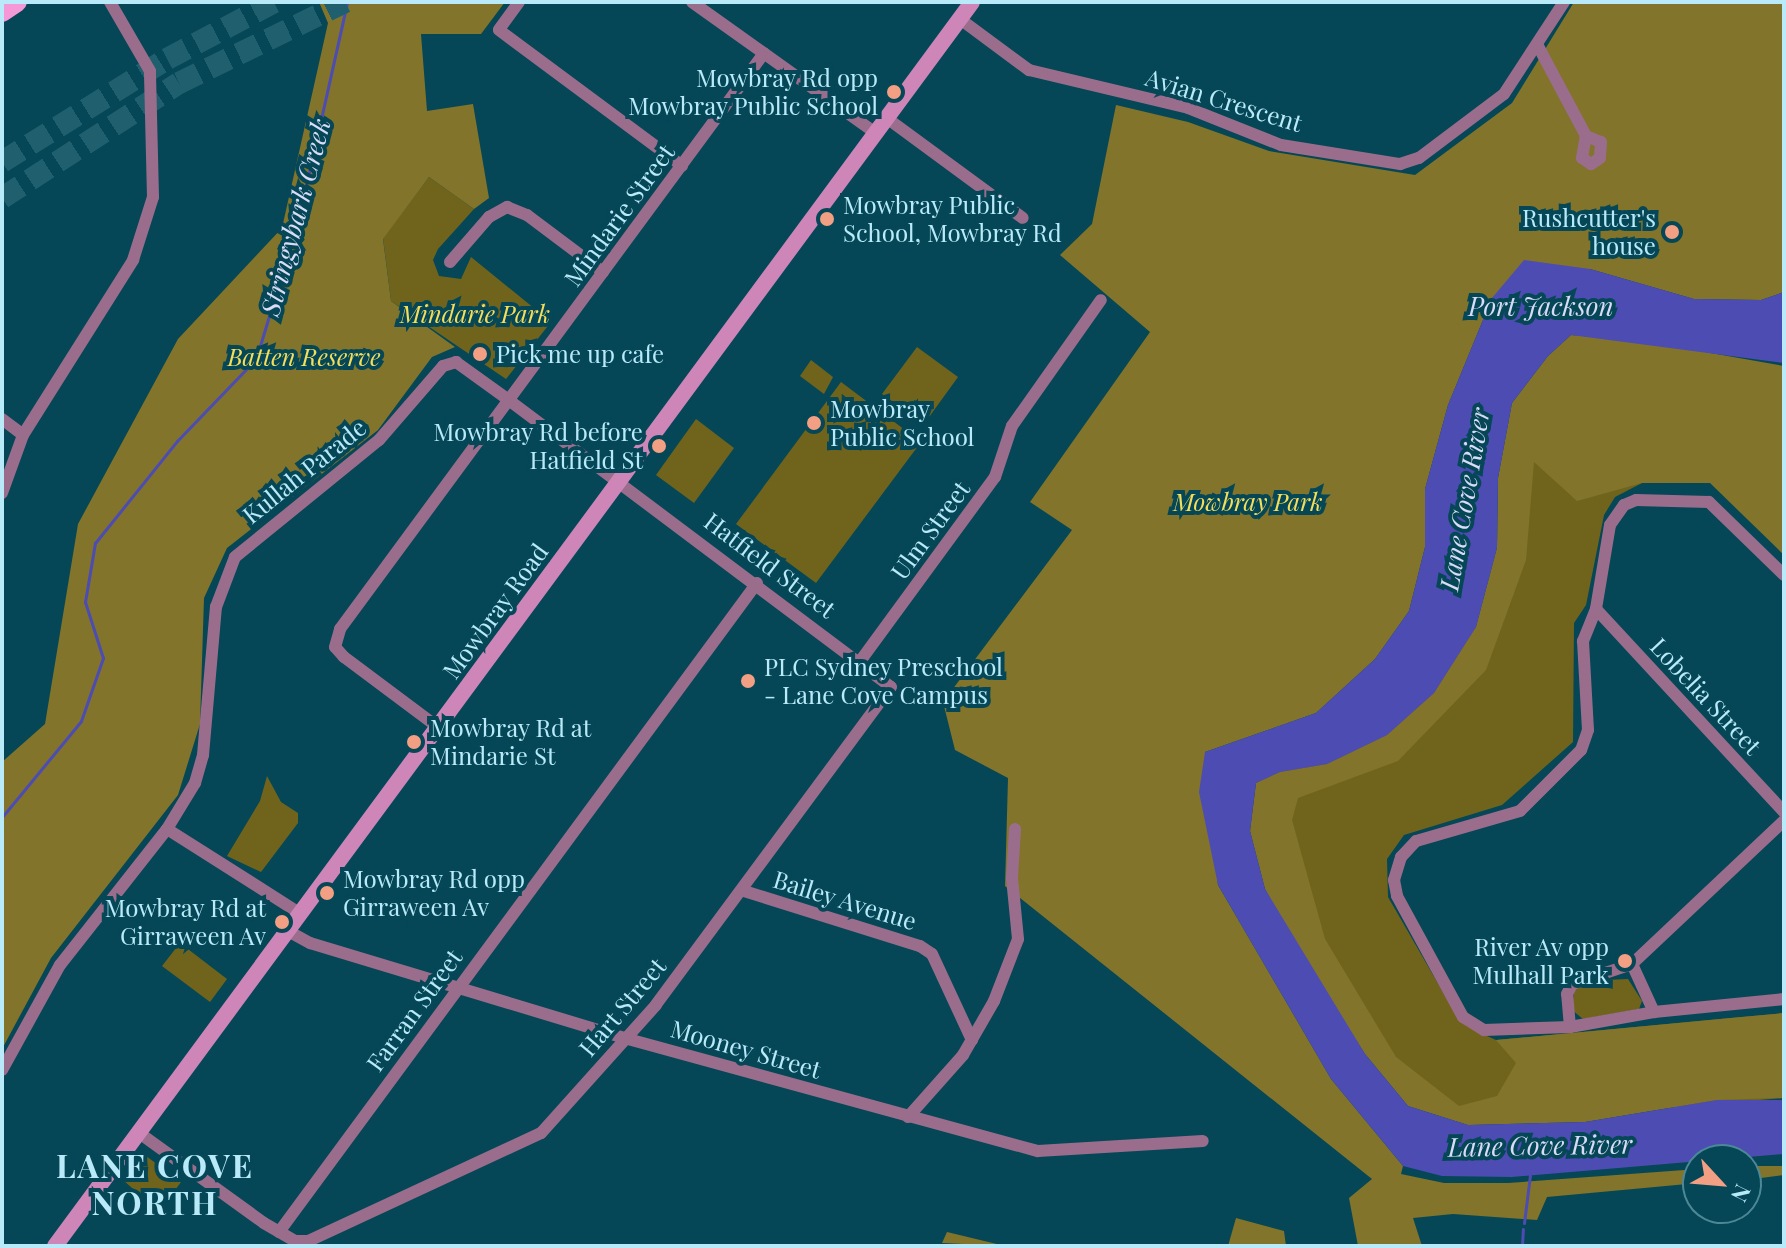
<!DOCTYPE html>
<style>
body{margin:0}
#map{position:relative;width:1786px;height:1248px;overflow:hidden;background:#054756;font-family:"Playfair Display",serif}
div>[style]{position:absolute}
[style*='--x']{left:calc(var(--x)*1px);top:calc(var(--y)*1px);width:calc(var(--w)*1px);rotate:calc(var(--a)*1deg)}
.green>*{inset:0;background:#70641d}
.forest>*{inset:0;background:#82742a}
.water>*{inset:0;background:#4d4cb3}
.stream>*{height:3px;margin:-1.5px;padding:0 1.5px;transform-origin:1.5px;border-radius:1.5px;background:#4d4cb3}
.highway-tunnel>*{height:22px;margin-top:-11px;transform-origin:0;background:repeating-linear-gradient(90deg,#205f6e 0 22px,transparent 0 33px)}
.street>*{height:12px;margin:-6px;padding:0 6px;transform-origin:6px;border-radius:6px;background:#9b6d8c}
.secondary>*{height:16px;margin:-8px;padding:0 8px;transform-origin:8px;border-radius:8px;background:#cd86b7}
.primary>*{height:20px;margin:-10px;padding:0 10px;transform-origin:10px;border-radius:10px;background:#f498d8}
.dots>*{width:22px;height:22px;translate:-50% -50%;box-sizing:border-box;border:4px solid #054756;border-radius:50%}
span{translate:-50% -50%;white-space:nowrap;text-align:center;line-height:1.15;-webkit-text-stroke:8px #054756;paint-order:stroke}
.poi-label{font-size:24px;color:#b9eaf9}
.right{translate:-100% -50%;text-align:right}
.left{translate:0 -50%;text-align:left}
.street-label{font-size:24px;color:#b9eaf9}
.park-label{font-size:24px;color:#f6de5a;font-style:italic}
.water-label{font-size:26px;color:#d8dcf7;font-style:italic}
.district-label{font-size:32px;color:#b9eaf9;font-weight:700;letter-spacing:2px}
.frame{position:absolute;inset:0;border:4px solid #b9eaf9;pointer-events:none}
.north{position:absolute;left:1682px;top:1144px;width:80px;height:80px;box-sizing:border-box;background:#054756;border:2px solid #4d8897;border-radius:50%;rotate:116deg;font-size:22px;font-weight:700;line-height:32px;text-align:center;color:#b9eaf9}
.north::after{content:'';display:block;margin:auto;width:28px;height:36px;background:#f39f83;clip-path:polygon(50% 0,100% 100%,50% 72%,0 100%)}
</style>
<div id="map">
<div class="green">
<div style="clip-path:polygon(429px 177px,474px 209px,438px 249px,433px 260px,439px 276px,461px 279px,471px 257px,551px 322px,506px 379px,391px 301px,383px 238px)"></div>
<div style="clip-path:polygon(917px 347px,958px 377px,924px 424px,882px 394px)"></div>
<div style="clip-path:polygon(811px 360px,833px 377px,824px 394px,800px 376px)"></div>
<div style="clip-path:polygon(841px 382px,921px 442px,816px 583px,736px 524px)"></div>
<div style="clip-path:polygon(1512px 403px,1642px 483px,1615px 497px,1604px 515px,1586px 605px,1574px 623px,1573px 742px,1502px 805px,1404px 835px,1387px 859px,1388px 897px,1459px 1020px,1478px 1032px,1496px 1040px,1784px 1013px,1784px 1098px,1468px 1125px,1365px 1054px,1256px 783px,1476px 627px,1497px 548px)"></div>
<div style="clip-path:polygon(696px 419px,734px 448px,694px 503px,656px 475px)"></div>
<div style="clip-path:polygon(267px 776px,281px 802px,298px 813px,298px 823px,261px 872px,227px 856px,260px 801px)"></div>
<div style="clip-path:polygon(180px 943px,227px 979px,210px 1002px,162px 966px)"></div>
<div style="clip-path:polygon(1628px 979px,1642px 1001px,1639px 1009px,1583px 1019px,1572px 1010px,1574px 991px,1584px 981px)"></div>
<div style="clip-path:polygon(142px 1153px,181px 1182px,159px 1212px,123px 1180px)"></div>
</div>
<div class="forest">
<div style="clip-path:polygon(319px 2px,505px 2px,481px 34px,421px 34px,427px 111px,473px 104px,489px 198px,474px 209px,429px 177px,383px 239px,391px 301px,455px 347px,432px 357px,378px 430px,227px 548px,204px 598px,200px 724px,178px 795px,51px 958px,2px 1049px,2px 762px,45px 724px,78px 524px,178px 339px,282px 228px,328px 23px)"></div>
<div style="clip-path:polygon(1574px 2px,1784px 2px,1784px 292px,1761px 300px,1694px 299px,1590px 269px,1492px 298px,1448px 405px,1425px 489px,1425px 547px,1409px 611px,1375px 659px,1316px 713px,1205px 752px,1218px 885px,1331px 1079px,1403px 1166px,1401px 1174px,1444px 1183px,1508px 1183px,1698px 1169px,1698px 1183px,1547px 1197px,1537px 1220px,1453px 1214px,1413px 1218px,1422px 1246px,1358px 1246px,1349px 1198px,1372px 1179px,1005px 886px,1008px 778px,955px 750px,943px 702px,1072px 530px,1030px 502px,1150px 332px,1060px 255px,1092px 224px,1116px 105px,1188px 122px,1269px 151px,1415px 175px,1512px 103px)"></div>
<div style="clip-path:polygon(1571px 335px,1643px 341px,1784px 366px,1784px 555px,1710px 483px,1642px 483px,1577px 501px,1534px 462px,1526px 560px,1486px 670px,1398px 761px,1298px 798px,1292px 820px,1325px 939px,1396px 1057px,1459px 1106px,1497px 1096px,1516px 1063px,1496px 1040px,1784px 1013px,1784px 1098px,1717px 1100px,1585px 1122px,1468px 1125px,1408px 1106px,1365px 1054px,1306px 963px,1265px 889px,1250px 831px,1256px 783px,1280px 772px,1327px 764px,1387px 735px,1434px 693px,1476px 627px,1497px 548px,1498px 478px,1512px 403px,1548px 356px)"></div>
<div style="clip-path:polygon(1746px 1166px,1784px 1166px,1784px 1175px,1746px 1180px)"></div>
<div style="clip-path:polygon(1236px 1218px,1284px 1231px,1286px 1246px,1228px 1246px)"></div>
<div style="clip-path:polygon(947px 1232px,1005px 1246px,942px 1243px)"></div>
</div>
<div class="water">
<div style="clip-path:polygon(1524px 260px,1590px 269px,1694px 299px,1761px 300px,1784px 292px,1784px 363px,1571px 335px,1548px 356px,1512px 403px,1498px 478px,1497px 548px,1476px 627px,1434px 693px,1387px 735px,1327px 764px,1280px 772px,1256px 783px,1250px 831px,1265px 889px,1365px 1054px,1408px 1106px,1468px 1125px,1585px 1122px,1717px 1100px,1784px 1100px,1784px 1154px,1512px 1177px,1442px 1176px,1403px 1166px,1331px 1079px,1218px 885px,1199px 792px,1205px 752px,1316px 713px,1375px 659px,1409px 611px,1425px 547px,1425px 489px,1448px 405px,1492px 298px)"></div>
</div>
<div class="stream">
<div style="--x:2;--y:817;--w:124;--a:-50.5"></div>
<div style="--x:81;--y:721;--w:67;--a:-70.8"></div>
<div style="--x:103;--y:658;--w:59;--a:-107.8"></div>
<div style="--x:85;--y:602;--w:60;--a:-80.4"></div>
<div style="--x:95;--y:543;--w:131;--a:-51.2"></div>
<div style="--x:177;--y:441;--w:114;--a:-46.1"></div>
<div style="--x:256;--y:359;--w:152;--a:-73.2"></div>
<div style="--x:300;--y:213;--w:216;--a:-77.4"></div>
<div style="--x:1524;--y:1223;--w:48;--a:-82.9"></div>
<div style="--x:1522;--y:1246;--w:17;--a:-87"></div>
</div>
<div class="highway-tunnel">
<div style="--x:2;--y:162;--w:195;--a:-32"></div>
<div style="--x:167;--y:59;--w:121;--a:-28"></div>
<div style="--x:2;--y:198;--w:211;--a:-33"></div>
<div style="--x:179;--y:83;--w:185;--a:-26"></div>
</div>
<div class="street">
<div style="--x:519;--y:2;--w:34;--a:126"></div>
<div style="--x:499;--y:30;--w:228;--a:36.6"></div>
<div style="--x:692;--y:2;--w:227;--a:35.5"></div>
<div style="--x:960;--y:19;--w:86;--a:36.5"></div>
<div style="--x:1029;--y:70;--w:163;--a:13.4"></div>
<div style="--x:1188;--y:108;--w:100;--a:21.7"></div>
<div style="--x:1281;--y:145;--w:121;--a:9.1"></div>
<div style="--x:1400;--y:164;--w:20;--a:-18"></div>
<div style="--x:1419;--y:158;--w:106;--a:-37"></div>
<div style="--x:1504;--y:94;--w:110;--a:-56.9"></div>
<div style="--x:1538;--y:46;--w:102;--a:61.9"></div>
<div style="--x:1586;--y:136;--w:16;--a:22"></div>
<div style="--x:1601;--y:142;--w:16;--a:94"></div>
<div style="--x:1600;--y:158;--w:11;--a:146"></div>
<div style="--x:1591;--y:164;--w:11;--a:-146"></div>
<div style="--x:1582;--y:158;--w:22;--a:-80"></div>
<div style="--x:888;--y:119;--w:167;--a:36.3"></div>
<div style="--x:450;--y:262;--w:60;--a:-49.1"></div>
<div style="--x:489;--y:217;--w:21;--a:-29"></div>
<div style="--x:507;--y:207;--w:22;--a:22"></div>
<div style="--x:527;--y:215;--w:95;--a:36.9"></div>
<div style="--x:2;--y:419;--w:26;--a:37"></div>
<div style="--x:2;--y:493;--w:62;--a:-70.1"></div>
<div style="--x:23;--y:435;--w:207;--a:-57.8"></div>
<div style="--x:133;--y:260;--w:66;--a:-72.4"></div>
<div style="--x:153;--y:197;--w:126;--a:-91.4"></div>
<div style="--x:150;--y:71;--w:80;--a:-120.1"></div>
<div style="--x:1784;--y:575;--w:105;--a:-135.8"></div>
<div style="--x:1709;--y:502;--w:73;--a:-178.4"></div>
<div style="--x:1636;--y:500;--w:13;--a:157"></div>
<div style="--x:1624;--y:505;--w:24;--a:125"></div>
<div style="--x:1610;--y:525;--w:85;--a:99.5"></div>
<div style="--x:1596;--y:609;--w:35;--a:112"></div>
<div style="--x:1583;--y:641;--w:89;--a:86.8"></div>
<div style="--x:1588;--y:730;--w:21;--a:109"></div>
<div style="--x:1581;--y:750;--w:86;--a:135"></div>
<div style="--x:1520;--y:811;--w:108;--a:163.9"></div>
<div style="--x:1416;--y:841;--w:22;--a:133"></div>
<div style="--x:1401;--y:857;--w:24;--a:107"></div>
<div style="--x:1394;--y:880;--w:16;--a:79"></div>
<div style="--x:1397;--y:896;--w:138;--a:61.4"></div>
<div style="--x:1463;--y:1017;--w:25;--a:32"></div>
<div style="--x:1484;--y:1030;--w:86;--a:-2"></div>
<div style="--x:1570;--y:1027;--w:85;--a:-10.1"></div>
<div style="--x:1654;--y:1012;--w:131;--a:-5.7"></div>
<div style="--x:1596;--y:609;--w:277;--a:47.2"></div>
<div style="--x:861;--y:660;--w:227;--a:-53.8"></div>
<div style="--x:995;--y:477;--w:54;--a:-71.6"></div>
<div style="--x:1012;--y:426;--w:154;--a:-54.8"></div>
<div style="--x:439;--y:728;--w:119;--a:-143.2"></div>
<div style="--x:344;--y:657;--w:13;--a:-132"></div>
<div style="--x:335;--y:647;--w:19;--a:-74"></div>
<div style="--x:340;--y:629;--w:715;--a:-53.64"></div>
<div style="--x:167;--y:829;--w:159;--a:32.4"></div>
<div style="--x:744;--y:891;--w:184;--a:17.4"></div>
<div style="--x:920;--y:946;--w:14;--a:34"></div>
<div style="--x:932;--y:954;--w:95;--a:65.1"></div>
<div style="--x:288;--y:931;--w:25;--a:29"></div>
<div style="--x:310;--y:943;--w:332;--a:16.8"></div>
<div style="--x:628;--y:1039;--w:425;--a:15.3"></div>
<div style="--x:1038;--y:1151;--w:165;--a:-3.5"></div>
<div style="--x:1632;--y:964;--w:53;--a:65.4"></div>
<div style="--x:1570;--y:1027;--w:33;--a:-95"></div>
<div style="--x:1567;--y:994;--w:11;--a:-63"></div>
<div style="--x:1572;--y:984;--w:63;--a:-18.4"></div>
<div style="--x:1632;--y:964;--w:209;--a:-43.3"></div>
<div style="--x:2;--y:1070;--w:120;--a:-61.1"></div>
<div style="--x:60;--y:965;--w:173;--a:-51.8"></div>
<div style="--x:167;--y:829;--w:54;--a:-58.7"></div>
<div style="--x:195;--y:783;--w:29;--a:-74"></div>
<div style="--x:203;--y:755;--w:149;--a:-85"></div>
<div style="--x:216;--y:607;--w:53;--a:-69.2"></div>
<div style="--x:235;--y:557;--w:186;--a:-39.1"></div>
<div style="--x:379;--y:440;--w:98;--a:-49.1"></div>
<div style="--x:443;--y:366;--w:14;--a:-17"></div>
<div style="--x:456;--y:362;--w:67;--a:35.8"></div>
<div style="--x:510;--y:401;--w:476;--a:36.9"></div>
<div style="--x:891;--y:687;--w:395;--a:126.5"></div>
<div style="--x:656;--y:1005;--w:172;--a:131.9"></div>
<div style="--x:541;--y:1133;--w:257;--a:155.1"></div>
<div style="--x:308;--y:1241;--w:13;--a:180"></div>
<div style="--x:295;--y:1241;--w:36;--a:-150"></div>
<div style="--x:264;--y:1223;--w:154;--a:-144.2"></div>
<div style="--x:908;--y:1117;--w:83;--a:-48.4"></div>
<div style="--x:963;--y:1055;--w:62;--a:-60.1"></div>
<div style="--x:994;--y:1001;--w:66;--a:-68.8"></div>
<div style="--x:1018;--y:939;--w:61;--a:-95.6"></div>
<div style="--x:1012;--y:878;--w:49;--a:-86.5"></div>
<div style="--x:279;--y:1232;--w:806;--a:-53.63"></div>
</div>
<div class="secondary">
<div style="--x:55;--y:1246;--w:1545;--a:-53.6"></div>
</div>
<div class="primary">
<div style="--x:2;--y:12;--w:18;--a:-34"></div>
</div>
<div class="dots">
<div style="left:894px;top:92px;background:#f39f83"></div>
<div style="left:827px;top:219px;background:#f39f83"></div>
<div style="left:1672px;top:232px;background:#f39f83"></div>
<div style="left:480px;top:354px;background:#f39f83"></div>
<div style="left:814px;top:423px;background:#f39f83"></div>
<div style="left:659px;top:446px;background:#f39f83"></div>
<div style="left:748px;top:681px;background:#f39f83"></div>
<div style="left:414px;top:742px;background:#f39f83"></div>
<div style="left:327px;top:893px;background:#f39f83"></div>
<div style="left:282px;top:922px;background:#f39f83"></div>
<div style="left:1625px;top:961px;background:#f39f83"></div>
</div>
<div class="poi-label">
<span class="right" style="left:878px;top:92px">Mowbray Rd opp<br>Mowbray Public School</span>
<span class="left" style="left:843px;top:219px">Mowbray Public<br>School, Mowbray Rd</span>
<span class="right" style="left:1656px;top:232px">Rushcutter's<br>house</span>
<span class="left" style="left:496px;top:354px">Pick me up cafe</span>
<span class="left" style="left:830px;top:423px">Mowbray<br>Public School</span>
<span class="right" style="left:643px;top:446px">Mowbray Rd before<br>Hatfield St</span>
<span class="left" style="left:764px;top:681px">PLC Sydney Preschool<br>- Lane Cove Campus</span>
<span class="left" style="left:430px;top:742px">Mowbray Rd at<br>Mindarie St</span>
<span class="left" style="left:343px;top:893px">Mowbray Rd opp<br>Girraween Av</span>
<span class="right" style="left:266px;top:922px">Mowbray Rd at<br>Girraween Av</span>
<span class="right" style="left:1609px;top:961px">River Av opp<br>Mulhall Park</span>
</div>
<div class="street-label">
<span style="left:1224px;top:100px;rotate:17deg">Avian Crescent</span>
<span style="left:619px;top:215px;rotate:-54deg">Mindarie Street</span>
<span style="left:304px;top:471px;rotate:-39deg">Kullah Parade</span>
<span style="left:930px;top:530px;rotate:-54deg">Ulm Street</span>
<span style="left:770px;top:565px;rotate:37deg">Hatfield Street</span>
<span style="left:495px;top:611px;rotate:-54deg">Mowbray Road</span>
<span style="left:1706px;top:696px;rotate:47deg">Lobelia Street</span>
<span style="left:845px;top:900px;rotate:17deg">Bailey Avenue</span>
<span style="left:622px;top:1007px;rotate:-50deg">Hart Street</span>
<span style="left:414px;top:1010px;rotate:-54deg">Farran Street</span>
<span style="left:746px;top:1049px;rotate:16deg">Mooney Street</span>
</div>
<div class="park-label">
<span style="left:475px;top:314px">Mindarie Park</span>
<span style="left:304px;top:357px">Batten Reserve</span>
<span style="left:1248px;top:502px">Mowbray Park</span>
</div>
<div class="water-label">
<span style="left:295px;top:217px;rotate:-75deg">Stringybark Creek</span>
<span style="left:1541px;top:306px">Port Jackson</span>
<span style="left:1464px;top:499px;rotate:-80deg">Lane Cove River</span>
<span style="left:1540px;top:1145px;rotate:-1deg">Lane Cove River</span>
</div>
<div class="district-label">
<span style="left:155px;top:1184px">LANE COVE<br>NORTH</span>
</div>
<div class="frame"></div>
<div class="north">N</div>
</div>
